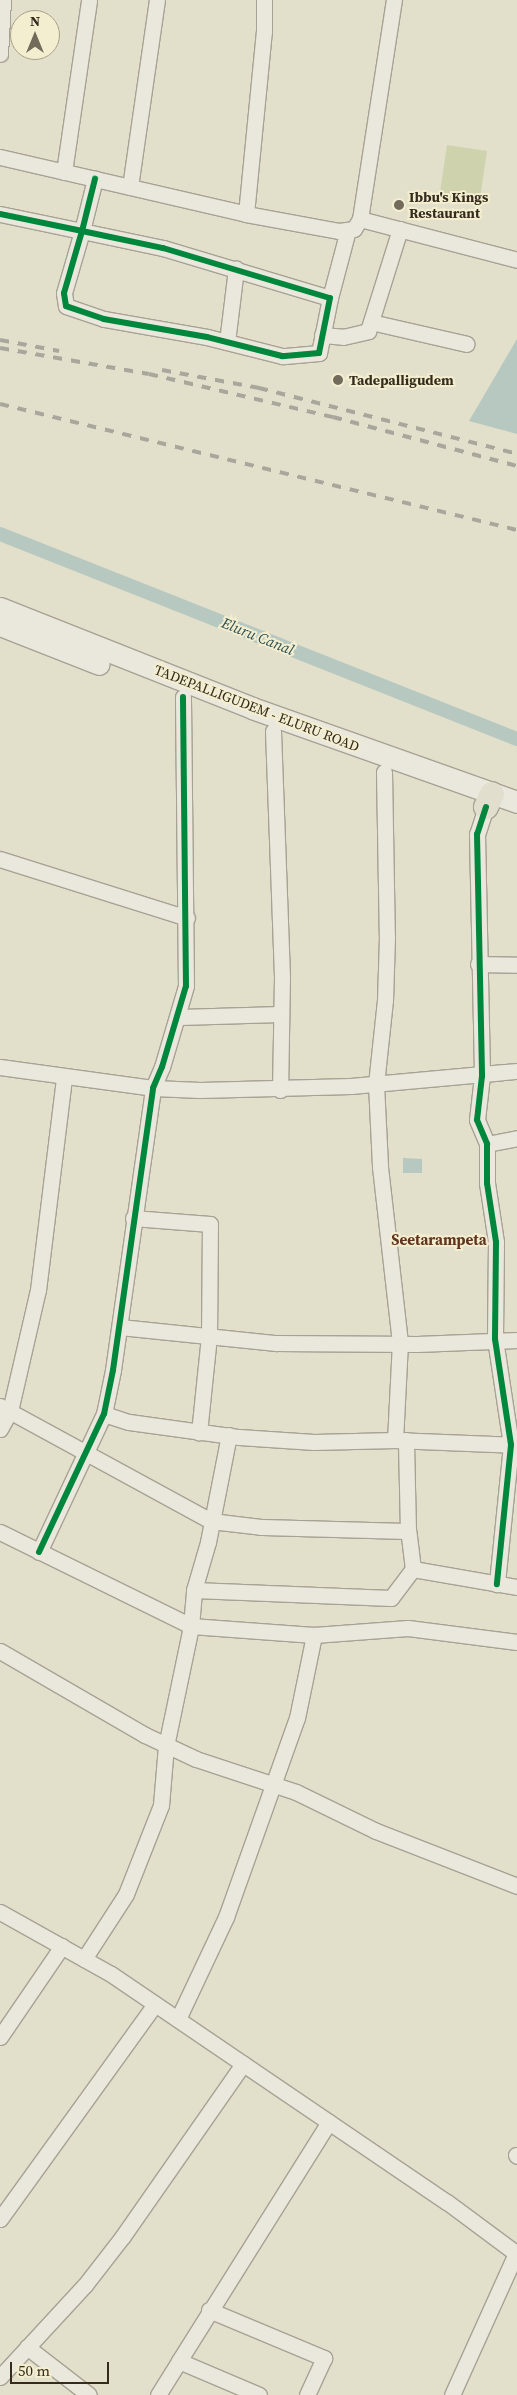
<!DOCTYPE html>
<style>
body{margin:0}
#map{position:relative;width:517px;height:2395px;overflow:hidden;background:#e2dfcb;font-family:"Source Serif 4",serif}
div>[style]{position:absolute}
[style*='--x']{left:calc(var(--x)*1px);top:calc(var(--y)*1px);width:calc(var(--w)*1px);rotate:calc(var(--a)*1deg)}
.green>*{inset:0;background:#ced3ad}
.water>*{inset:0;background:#b6c8bf}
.canal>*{height:14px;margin:-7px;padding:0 7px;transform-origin:7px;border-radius:7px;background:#b6c8bf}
.roads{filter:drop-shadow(1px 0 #a7a294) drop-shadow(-1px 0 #a7a294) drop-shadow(0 1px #a7a294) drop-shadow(0 -1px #a7a294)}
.street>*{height:15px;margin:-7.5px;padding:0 7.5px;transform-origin:7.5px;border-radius:7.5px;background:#eae8dc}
.secondary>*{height:21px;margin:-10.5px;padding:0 10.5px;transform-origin:10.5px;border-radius:10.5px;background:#eae8dc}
.primary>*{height:24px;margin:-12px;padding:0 12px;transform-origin:12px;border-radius:12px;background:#e1dece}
.rail>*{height:4px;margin-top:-2px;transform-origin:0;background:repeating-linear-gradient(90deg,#a9a69c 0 9px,transparent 0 18px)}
.cycleway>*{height:6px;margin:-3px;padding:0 3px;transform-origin:3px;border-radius:3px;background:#00873e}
.dots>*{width:14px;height:14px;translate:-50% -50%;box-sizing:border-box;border:2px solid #f4eed0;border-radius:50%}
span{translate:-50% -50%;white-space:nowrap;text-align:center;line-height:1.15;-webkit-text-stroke:4px #f4eed0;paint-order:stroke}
.poi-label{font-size:14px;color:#352b1d;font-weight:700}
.left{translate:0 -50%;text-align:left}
.street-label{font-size:14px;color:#352b1d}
.water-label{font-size:15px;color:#2d5154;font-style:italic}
.neighbourhood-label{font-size:15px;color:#60341e;font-weight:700}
.north{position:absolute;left:10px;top:10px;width:50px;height:50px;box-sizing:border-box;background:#f4eed0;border:1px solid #a8a088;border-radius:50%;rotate:0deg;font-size:14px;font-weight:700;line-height:20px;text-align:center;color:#352b1d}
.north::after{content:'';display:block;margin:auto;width:18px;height:22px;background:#726a5a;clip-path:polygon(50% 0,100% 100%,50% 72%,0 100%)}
.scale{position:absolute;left:10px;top:2362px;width:99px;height:22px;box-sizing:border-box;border:2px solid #352b1d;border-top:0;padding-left:6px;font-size:15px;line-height:18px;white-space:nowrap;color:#352b1d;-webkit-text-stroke:4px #f4eed0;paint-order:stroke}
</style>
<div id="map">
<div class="green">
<div style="clip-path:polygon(447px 145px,487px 151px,479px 205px,439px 199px)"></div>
</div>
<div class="water">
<div style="clip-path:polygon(517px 339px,517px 434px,469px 421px)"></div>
<div style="clip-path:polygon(403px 1158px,422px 1159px,422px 1173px,403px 1173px)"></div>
</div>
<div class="canal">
<div style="--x:0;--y:534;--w:556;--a:21.63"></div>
</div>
<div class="roads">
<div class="street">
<div style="--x:0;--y:54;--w:54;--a:-86.8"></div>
<div style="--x:0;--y:157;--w:253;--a:13"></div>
<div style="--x:246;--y:214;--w:95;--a:10.4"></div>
<div style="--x:339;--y:231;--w:15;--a:-8"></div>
<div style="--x:354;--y:229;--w:12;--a:-59"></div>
<div style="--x:360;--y:219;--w:222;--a:-81.2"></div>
<div style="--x:64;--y:172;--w:174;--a:-81.7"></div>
<div style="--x:130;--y:187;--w:189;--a:-81.8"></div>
<div style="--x:0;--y:214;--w:84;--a:11.7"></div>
<div style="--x:82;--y:231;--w:83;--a:11.9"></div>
<div style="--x:163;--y:248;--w:174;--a:16.7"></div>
<div style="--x:330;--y:298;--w:56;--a:101.3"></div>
<div style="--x:319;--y:353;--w:37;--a:175"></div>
<div style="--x:282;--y:356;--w:77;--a:-165.8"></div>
<div style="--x:207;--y:337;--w:105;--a:-170.1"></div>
<div style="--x:104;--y:319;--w:40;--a:-161.1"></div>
<div style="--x:66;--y:306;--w:13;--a:-99"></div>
<div style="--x:64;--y:293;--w:65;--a:-73.8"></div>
<div style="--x:82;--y:231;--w:54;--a:-76"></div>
<div style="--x:246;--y:214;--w:183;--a:-84.4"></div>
<div style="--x:264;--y:32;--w:32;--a:-90"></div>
<div style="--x:360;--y:219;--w:162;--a:14.6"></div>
<div style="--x:330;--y:298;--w:70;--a:-75.2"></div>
<div style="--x:371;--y:322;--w:98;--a:12.9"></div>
<div style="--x:322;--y:335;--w:21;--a:5"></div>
<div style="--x:343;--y:337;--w:26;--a:-13"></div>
<div style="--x:368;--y:331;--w:107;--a:-72.6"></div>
<div style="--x:227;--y:342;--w:74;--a:-83"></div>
<div style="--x:273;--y:731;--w:247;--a:87.9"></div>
<div style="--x:282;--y:978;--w:112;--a:91"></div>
<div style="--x:384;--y:772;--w:165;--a:89"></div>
<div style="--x:387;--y:937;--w:63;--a:91.8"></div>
<div style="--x:385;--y:1000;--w:84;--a:96.1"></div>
<div style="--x:376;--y:1084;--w:83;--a:87.2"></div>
<div style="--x:380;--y:1167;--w:176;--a:83.5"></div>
<div style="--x:400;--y:1342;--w:98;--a:92.9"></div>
<div style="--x:486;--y:807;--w:28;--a:108"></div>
<div style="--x:477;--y:834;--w:242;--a:88.8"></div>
<div style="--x:482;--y:1076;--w:44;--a:96.5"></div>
<div style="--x:477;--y:1120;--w:26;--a:67"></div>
<div style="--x:487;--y:1144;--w:39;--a:90"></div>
<div style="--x:487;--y:1183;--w:60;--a:81.3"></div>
<div style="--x:496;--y:1242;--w:97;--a:90.6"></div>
<div style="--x:495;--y:1339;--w:107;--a:81.4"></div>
<div style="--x:511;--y:1445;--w:140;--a:95.8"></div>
<div style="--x:0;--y:859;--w:196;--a:17.5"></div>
<div style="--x:478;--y:964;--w:39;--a:1"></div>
<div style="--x:179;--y:1017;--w:102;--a:-1.7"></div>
<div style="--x:0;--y:1067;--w:154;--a:7.8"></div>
<div style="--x:153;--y:1088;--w:47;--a:2.4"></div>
<div style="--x:200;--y:1090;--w:151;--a:-1.5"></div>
<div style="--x:351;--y:1086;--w:167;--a:-5.2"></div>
<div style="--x:487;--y:1144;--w:31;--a:-11"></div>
<div style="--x:133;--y:1218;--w:77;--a:4.5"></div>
<div style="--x:210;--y:1224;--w:112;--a:90.5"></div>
<div style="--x:209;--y:1336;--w:97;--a:95.9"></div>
<div style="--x:120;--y:1327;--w:157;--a:5.9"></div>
<div style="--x:276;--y:1343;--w:141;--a:0.4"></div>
<div style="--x:417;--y:1344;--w:100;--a:-2.3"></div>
<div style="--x:0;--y:1406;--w:240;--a:28.6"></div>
<div style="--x:211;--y:1521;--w:50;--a:6.8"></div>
<div style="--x:261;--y:1527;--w:147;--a:1.6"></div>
<div style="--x:104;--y:1414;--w:26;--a:18"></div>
<div style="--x:129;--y:1422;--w:111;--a:7.8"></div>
<div style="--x:239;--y:1437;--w:75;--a:3.8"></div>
<div style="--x:314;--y:1442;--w:81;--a:-1.4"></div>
<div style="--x:395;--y:1440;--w:122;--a:2.3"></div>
<div style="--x:0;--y:1429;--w:21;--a:-61"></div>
<div style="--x:10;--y:1411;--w:124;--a:-77"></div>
<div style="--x:38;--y:1290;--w:215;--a:-83"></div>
<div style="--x:0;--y:1532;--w:213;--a:26.2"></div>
<div style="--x:191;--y:1626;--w:123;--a:4.2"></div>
<div style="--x:314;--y:1635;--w:94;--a:-4.3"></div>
<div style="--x:408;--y:1628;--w:110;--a:7.3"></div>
<div style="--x:39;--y:1552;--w:153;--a:-64.8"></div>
<div style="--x:104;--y:1414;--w:45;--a:-78.4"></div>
<div style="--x:113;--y:1370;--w:285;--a:-81.9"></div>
<div style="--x:153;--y:1088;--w:23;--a:-67"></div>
<div style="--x:162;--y:1067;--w:84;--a:-73.5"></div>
<div style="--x:186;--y:986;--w:289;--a:-90.6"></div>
<div style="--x:413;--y:1569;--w:106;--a:9.8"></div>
<div style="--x:194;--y:1590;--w:197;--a:2.3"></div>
<div style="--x:391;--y:1598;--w:36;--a:-53"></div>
<div style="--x:413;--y:1569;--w:38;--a:-97"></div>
<div style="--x:408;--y:1531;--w:91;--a:-91.3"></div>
<div style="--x:0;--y:1651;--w:168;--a:30.1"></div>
<div style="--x:145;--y:1735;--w:56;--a:25.2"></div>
<div style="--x:196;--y:1759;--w:105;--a:18.3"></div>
<div style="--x:296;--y:1792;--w:89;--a:26"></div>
<div style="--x:376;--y:1831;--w:151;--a:21.3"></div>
<div style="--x:0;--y:1912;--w:127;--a:29.2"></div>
<div style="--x:111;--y:1974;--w:406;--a:34.2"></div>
<div style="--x:447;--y:2202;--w:87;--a:36.6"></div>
<div style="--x:84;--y:1959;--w:77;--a:-57.1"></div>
<div style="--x:126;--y:1894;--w:96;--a:-68.5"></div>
<div style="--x:161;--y:1805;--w:59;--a:-85.2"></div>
<div style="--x:166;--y:1746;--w:123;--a:-78.2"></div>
<div style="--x:191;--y:1626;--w:36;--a:-85"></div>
<div style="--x:194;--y:1590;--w:50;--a:-73.7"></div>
<div style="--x:208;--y:1542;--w:109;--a:-78.9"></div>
<div style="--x:178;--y:2019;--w:113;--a:-64.8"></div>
<div style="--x:226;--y:1917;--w:211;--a:-70.4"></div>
<div style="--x:297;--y:1718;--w:85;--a:-78.4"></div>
<div style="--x:0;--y:2037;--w:110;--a:-55.7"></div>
<div style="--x:516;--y:2155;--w:1;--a:45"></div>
<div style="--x:0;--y:2219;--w:265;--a:-54.2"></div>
<div style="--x:209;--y:2310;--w:125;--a:22.7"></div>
<div style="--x:324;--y:2358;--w:41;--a:114.7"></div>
<div style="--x:27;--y:2347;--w:78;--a:37.7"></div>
<div style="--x:179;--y:2361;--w:282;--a:-57.9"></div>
<div style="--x:0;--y:2377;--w:125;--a:-47.3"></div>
<div style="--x:85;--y:2285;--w:62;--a:-52.2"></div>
<div style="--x:123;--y:2236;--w:210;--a:-55.1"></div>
<div style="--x:158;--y:2395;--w:40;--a:-58"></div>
<div style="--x:179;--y:2361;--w:87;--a:23"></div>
<div style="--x:452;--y:2395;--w:156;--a:-65.7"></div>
</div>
<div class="secondary">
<div style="--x:0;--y:608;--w:271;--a:21.6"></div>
<div style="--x:252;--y:708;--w:281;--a:19.5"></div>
<div style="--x:0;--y:625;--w:106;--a:21.5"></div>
</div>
<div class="primary">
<div style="--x:486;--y:807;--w:14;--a:-65"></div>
</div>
</div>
<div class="rail">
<div style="--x:0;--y:340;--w:60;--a:10.6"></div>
<div style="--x:0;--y:348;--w:151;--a:9.9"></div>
<div style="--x:149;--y:374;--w:189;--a:13.2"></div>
<div style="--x:333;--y:417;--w:190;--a:14.9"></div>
<div style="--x:162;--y:370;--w:99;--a:10.5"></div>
<div style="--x:259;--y:388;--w:266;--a:14.3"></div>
<div style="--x:0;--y:404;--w:532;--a:13.7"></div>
</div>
<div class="cycleway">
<div style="--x:0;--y:214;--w:84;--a:11.7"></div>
<div style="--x:82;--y:231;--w:83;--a:11.9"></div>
<div style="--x:163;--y:248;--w:174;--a:16.7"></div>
<div style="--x:330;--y:298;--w:56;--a:101.3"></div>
<div style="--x:319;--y:353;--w:37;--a:175"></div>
<div style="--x:282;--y:356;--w:77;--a:-165.8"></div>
<div style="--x:207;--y:337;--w:105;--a:-170.1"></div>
<div style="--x:104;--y:319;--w:40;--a:-161.1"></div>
<div style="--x:66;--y:306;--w:13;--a:-99"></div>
<div style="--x:64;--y:293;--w:65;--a:-73.8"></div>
<div style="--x:82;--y:231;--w:54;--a:-76"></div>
<div style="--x:486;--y:807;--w:28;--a:108"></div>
<div style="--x:477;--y:834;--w:242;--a:88.8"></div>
<div style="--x:482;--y:1076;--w:44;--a:96.5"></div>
<div style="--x:477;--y:1120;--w:26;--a:67"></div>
<div style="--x:487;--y:1144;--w:39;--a:90"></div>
<div style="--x:487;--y:1183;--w:60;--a:81.3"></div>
<div style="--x:496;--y:1242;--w:97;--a:90.6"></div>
<div style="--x:495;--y:1339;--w:107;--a:81.4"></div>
<div style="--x:511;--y:1445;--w:140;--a:95.8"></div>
<div style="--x:39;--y:1552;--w:153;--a:-64.8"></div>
<div style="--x:104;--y:1414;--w:45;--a:-78.4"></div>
<div style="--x:113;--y:1370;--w:285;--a:-81.9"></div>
<div style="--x:153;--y:1088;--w:23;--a:-67"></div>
<div style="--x:162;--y:1067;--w:84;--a:-73.5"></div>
<div style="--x:186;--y:986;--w:289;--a:-90.6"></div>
</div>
<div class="dots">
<div style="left:399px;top:205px;background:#726a5a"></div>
<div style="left:338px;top:380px;background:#726a5a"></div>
</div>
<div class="poi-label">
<span class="left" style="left:409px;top:205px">Ibbu's Kings<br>Restaurant</span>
<span class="left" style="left:349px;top:380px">Tadepalligudem</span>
</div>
<div class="street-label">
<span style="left:257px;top:708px;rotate:21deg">TADEPALLIGUDEM - ELURU ROAD</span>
</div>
<div class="water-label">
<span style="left:258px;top:636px;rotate:22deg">Eluru Canal</span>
</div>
<div class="neighbourhood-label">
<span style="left:439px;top:1240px">Seetarampeta</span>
</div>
<div class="north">N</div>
<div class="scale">50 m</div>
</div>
